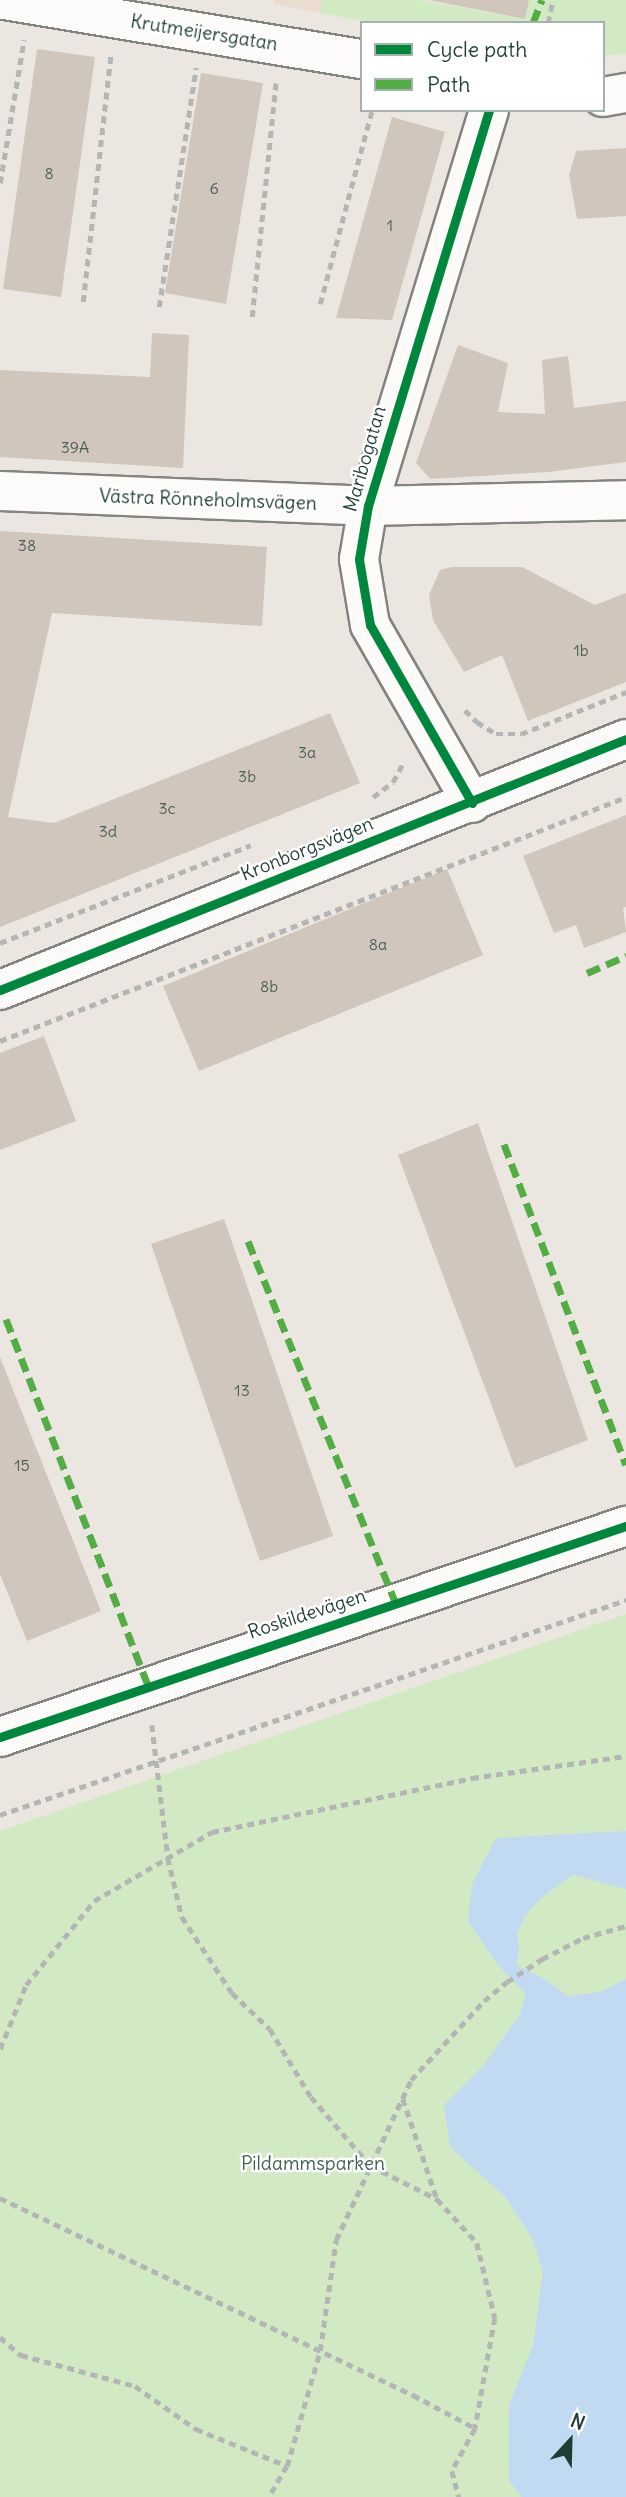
<!DOCTYPE html>
<meta charset="utf-8">
<style>
body{margin:0}
#map{position:relative;width:626px;height:2497px;overflow:hidden;background:#ece6e0;font-family:Delius,sans-serif}
div>[style]{position:absolute}
[style*='--x']{left:calc(var(--x)*1px);top:calc(var(--y)*1px);width:calc(var(--w)*1px);rotate:calc(var(--a)*1deg)}
.built>*{inset:0;background:#eadcce}
.green>*{inset:0;background:#d2eac4}
.water>*{inset:0;background:#c1d9f1}
.building>*{inset:0;background:#d0c6bc}
.path>*{height:4.5px;margin-top:-2.25px;transform-origin:0;background:repeating-linear-gradient(90deg,#b3b6b4 0 7px,transparent 0 12px)}
.roads{filter:drop-shadow(2px 0 #81847f) drop-shadow(-2px 0 #81847f) drop-shadow(0 2px #81847f) drop-shadow(0 -2px #81847f)}
.street>*{height:38px;margin:-19px;padding:0 19px;transform-origin:19px;border-radius:19px;background:#fcfbfa}
.secondary>*{height:38px;margin:-19px;padding:0 19px;transform-origin:19px;border-radius:19px;background:#fcfbfa}
.quiet>*{height:7px;margin-top:-3.5px;transform-origin:0;background:repeating-linear-gradient(90deg,#52ad45 0 14px,transparent 0 21px)}
.cycleway>*{height:9px;margin:-4.5px;padding:0 4.5px;transform-origin:4.5px;border-radius:4.5px;background:#00873e}
span{translate:-50% -50%;white-space:nowrap;text-align:center;line-height:1.15;-webkit-text-stroke:5px #fff;paint-order:stroke}
.number-label{font-size:16px;color:#4b5f56}
.number-label span{-webkit-text-stroke-width:0}
.street-label{font-size:19px;color:#1f3d34}
.park-label{font-size:19px;color:#3f604c}
.legend{position:absolute;left:360px;top:21px;width:245px;height:91px;box-sizing:border-box;background:#fff;border:2px solid #a5b1ae;margin:0;padding:9px 12px;list-style:none;font-size:21px;color:#1f3d34}
.legend li{display:flex;align-items:center;gap:14px;height:35px}
.legend b{width:35px;border:2px solid #a5b1ae}
.north{position:absolute;left:535px;top:2406px;width:70px;height:70px;-webkit-text-stroke:5px #fff;paint-order:stroke;rotate:22deg;font-size:19px;font-weight:700;line-height:28px;text-align:center;color:#1f3d34}
.north::after{content:'';display:block;margin:auto;width:24px;height:32px;background:#1f3d34;clip-path:polygon(50% 0,100% 100%,50% 72%,0 100%)}
</style>
<div id="map">
<div class="built">
<div style="clip-path:polygon(274px 0,322px 0,320px 13px,274px 4px)"></div>
</div>
<div class="green">
<div style="clip-path:polygon(322px 0,420px 0,525px 19px,529px 0,626px 0,626px 54px,603px 55px,603px 23px,375px 23px,320px 13px)"></div>
<div style="clip-path:polygon(626px 1614px,626px 2497px,0 2497px,0 1831px)"></div>
</div>
<div class="water">
<div style="clip-path:polygon(626px 1831px,626px 1889px,573px 1875px,541px 1898px,525px 1916px,517px 1934px,519px 1951px,516px 1965px,543px 1978px,568px 1996px,600px 1992px,626px 1979px,626px 2497px,521px 2497px,509px 2480px,509px 2405px,533px 2345px,543px 2272px,532px 2238px,505px 2197px,450px 2147px,444px 2105px,484px 2065px,520px 2014px,526px 1994px,497px 1964px,468px 1921px,472px 1884px,496px 1838px)"></div>
</div>
<div class="building">
<div style="clip-path:polygon(428px 0,529px 0,525px 19px)"></div>
<div style="clip-path:polygon(37px 49px,95px 57px,61px 297px,3px 289px)"></div>
<div style="clip-path:polygon(201px 73px,263px 83px,226px 304px,165px 293px)"></div>
<div style="clip-path:polygon(392px 117px,445px 132px,392px 320px,336px 318px)"></div>
<div style="clip-path:polygon(626px 148px,626px 216px,577px 219px,569px 175px,576px 151px)"></div>
<div style="clip-path:polygon(152px 333px,189px 335px,183px 468px,0 457px,0 370px,150px 377px)"></div>
<div style="clip-path:polygon(458px 345px,508px 363px,498px 412px,545px 414px,542px 360px,568px 356px,574px 408px,626px 401px,626px 462px,548px 472px,430px 479px,416px 463px)"></div>
<div style="clip-path:polygon(0 531px,267px 547px,262px 626px,52px 613px,8px 817px,54px 823px,330px 713px,360px 783px,0 927px)"></div>
<div style="clip-path:polygon(452px 567px,522px 567px,595px 605px,626px 593px,626px 682px,528px 721px,502px 655px,464px 672px,433px 620px,429px 595px,440px 570px)"></div>
<div style="clip-path:polygon(626px 815px,626px 907px,623px 908px,626px 932px,584px 948px,576px 925px,554px 933px,523px 856px)"></div>
<div style="clip-path:polygon(447px 869px,483px 955px,199px 1071px,163px 986px)"></div>
<div style="clip-path:polygon(44px 1036px,76px 1121px,0 1150px,0 1053px)"></div>
<div style="clip-path:polygon(478px 1123px,588px 1440px,515px 1468px,398px 1155px)"></div>
<div style="clip-path:polygon(224px 1219px,333px 1536px,260px 1561px,151px 1244px)"></div>
<div style="clip-path:polygon(0 1357px,101px 1611px,27px 1641px,0 1574px)"></div>
</div>
<div class="path">
<div style="--x:548;--y:23;--w:24;--a:-78"></div>
<div style="--x:0;--y:183;--w:145;--a:-80.5"></div>
<div style="--x:83;--y:302;--w:250;--a:-83.6"></div>
<div style="--x:320;--y:304;--w:201;--a:-75"></div>
<div style="--x:159;--y:307;--w:242;--a:-81.2"></div>
<div style="--x:252;--y:317;--w:237;--a:-84.2"></div>
<div style="--x:465;--y:710;--w:17;--a:45"></div>
<div style="--x:477;--y:722;--w:22;--a:32"></div>
<div style="--x:496;--y:734;--w:25;--a:0"></div>
<div style="--x:521;--y:734;--w:113;--a:-21.8"></div>
<div style="--x:373;--y:797;--w:25;--a:-37"></div>
<div style="--x:393;--y:782;--w:21;--a:-62"></div>
<div style="--x:0;--y:943;--w:269;--a:-21.3"></div>
<div style="--x:0;--y:1041;--w:672;--a:-21.29"></div>
<div style="--x:152;--y:1725;--w:134;--a:83.1"></div>
<div style="--x:168;--y:1858;--w:61;--a:76.7"></div>
<div style="--x:182;--y:1917;--w:91;--a:56.7"></div>
<div style="--x:232;--y:1993;--w:52;--a:43.5"></div>
<div style="--x:270;--y:2029;--w:79;--a:58.9"></div>
<div style="--x:311;--y:2097;--w:91;--a:49"></div>
<div style="--x:371;--y:2166;--w:74;--a:26.6"></div>
<div style="--x:437;--y:2199;--w:59;--a:47.7"></div>
<div style="--x:477;--y:2243;--w:77;--a:76.5"></div>
<div style="--x:495;--y:2318;--w:113;--a:100.2"></div>
<div style="--x:475;--y:2429;--w:48;--a:118.7"></div>
<div style="--x:452;--y:2471;--w:27;--a:75"></div>
<div style="--x:0;--y:1815;--w:662;--a:-18.96"></div>
<div style="--x:0;--y:2049;--w:69;--a:-67.9"></div>
<div style="--x:26;--y:1985;--w:108;--a:-51"></div>
<div style="--x:94;--y:1901;--w:137;--a:-30.3"></div>
<div style="--x:212;--y:1832;--w:266;--a:-11.7"></div>
<div style="--x:472;--y:1778;--w:156;--a:-8.1"></div>
<div style="--x:403;--y:2099;--w:106;--a:71.2"></div>
<div style="--x:0;--y:2198;--w:458;--a:25.5"></div>
<div style="--x:413;--y:2395;--w:70;--a:28"></div>
<div style="--x:0;--y:2337;--w:28;--a:41"></div>
<div style="--x:21;--y:2355;--w:118;--a:15.2"></div>
<div style="--x:135;--y:2386;--w:75;--a:35.2"></div>
<div style="--x:196;--y:2429;--w:98;--a:22.1"></div>
<div style="--x:287;--y:2466;--w:36;--a:120"></div>
<div style="--x:287;--y:2466;--w:120;--a:-74"></div>
<div style="--x:320;--y:2351;--w:112;--a:-81.8"></div>
<div style="--x:336;--y:2240;--w:177;--a:-64.9"></div>
<div style="--x:411;--y:2080;--w:108;--a:-47.3"></div>
<div style="--x:484;--y:2001;--w:30;--a:-40"></div>
<div style="--x:507;--y:1982;--w:42;--a:-33.3"></div>
<div style="--x:542;--y:1959;--w:46;--a:-27.1"></div>
<div style="--x:583;--y:1938;--w:45;--a:-15.6"></div>
</div>
<div class="roads">
<div class="street">
<div style="--x:4;--y:0;--w:363;--a:9.4"></div>
<div style="--x:603;--y:97;--w:23;--a:-10"></div>
<div style="--x:0;--y:491;--w:368;--a:2.3"></div>
<div style="--x:368;--y:506;--w:258;--a:-1.3"></div>
<div style="--x:472;--y:803;--w:205;--a:-119.8"></div>
<div style="--x:370;--y:625;--w:67;--a:-99.5"></div>
<div style="--x:359;--y:559;--w:54;--a:-80.4"></div>
<div style="--x:368;--y:506;--w:414;--a:-73"></div>
<div style="--x:0;--y:1737;--w:661;--a:-18.63"></div>
</div>
<div class="secondary">
<div style="--x:0;--y:990;--w:674;--a:-21.85"></div>
</div>
</div>
<div class="quiet">
<div style="--x:533;--y:23;--w:25;--a:-69"></div>
<div style="--x:587;--y:973;--w:43;--a:-23.6"></div>
<div style="--x:504;--y:1144;--w:343;--a:69.2"></div>
<div style="--x:248;--y:1241;--w:391;--a:67.8"></div>
<div style="--x:6;--y:1319;--w:393;--a:68.8"></div>
</div>
<div class="cycleway">
<div style="--x:472;--y:803;--w:205;--a:-119.8"></div>
<div style="--x:370;--y:625;--w:67;--a:-99.5"></div>
<div style="--x:359;--y:559;--w:54;--a:-80.4"></div>
<div style="--x:368;--y:506;--w:414;--a:-73"></div>
<div style="--x:0;--y:990;--w:674;--a:-21.85"></div>
<div style="--x:0;--y:1737;--w:661;--a:-18.63"></div>
</div>
<div class="number-label">
<span style="left:49px;top:173px">8</span>
<span style="left:214px;top:188px">6</span>
<span style="left:390px;top:225px">1</span>
<span style="left:75px;top:447px">39A</span>
<span style="left:27px;top:545px">38</span>
<span style="left:581px;top:650px">1b</span>
<span style="left:307px;top:752px">3a</span>
<span style="left:247px;top:776px">3b</span>
<span style="left:167px;top:808px">3c</span>
<span style="left:108px;top:831px">3d</span>
<span style="left:378px;top:944px">8a</span>
<span style="left:269px;top:986px">8b</span>
<span style="left:242px;top:1390px">13</span>
<span style="left:22px;top:1465px">15</span>
</div>
<div class="street-label">
<span style="left:204px;top:33px;rotate:9deg">Krutmeijersgatan</span>
<span style="left:365px;top:459px;rotate:-74deg">Maribogatan</span>
<span style="left:208px;top:500px;rotate:2deg">Västra Rönneholmsvägen</span>
<span style="left:307px;top:849px;rotate:-22deg">Kronborgsvägen</span>
<span style="left:307px;top:1614px;rotate:-18deg">Roskildevägen</span>
</div>
<div class="park-label">
<span style="left:313px;top:2164px">Pildammsparken</span>
</div>
<ul class="legend">
<li><b style="height:9px;background:#00873e"></b>Cycle path</li>
<li><b style="height:9px;background:#52ad45"></b>Path</li>
</ul>
<div class="north">N</div>
</div>
